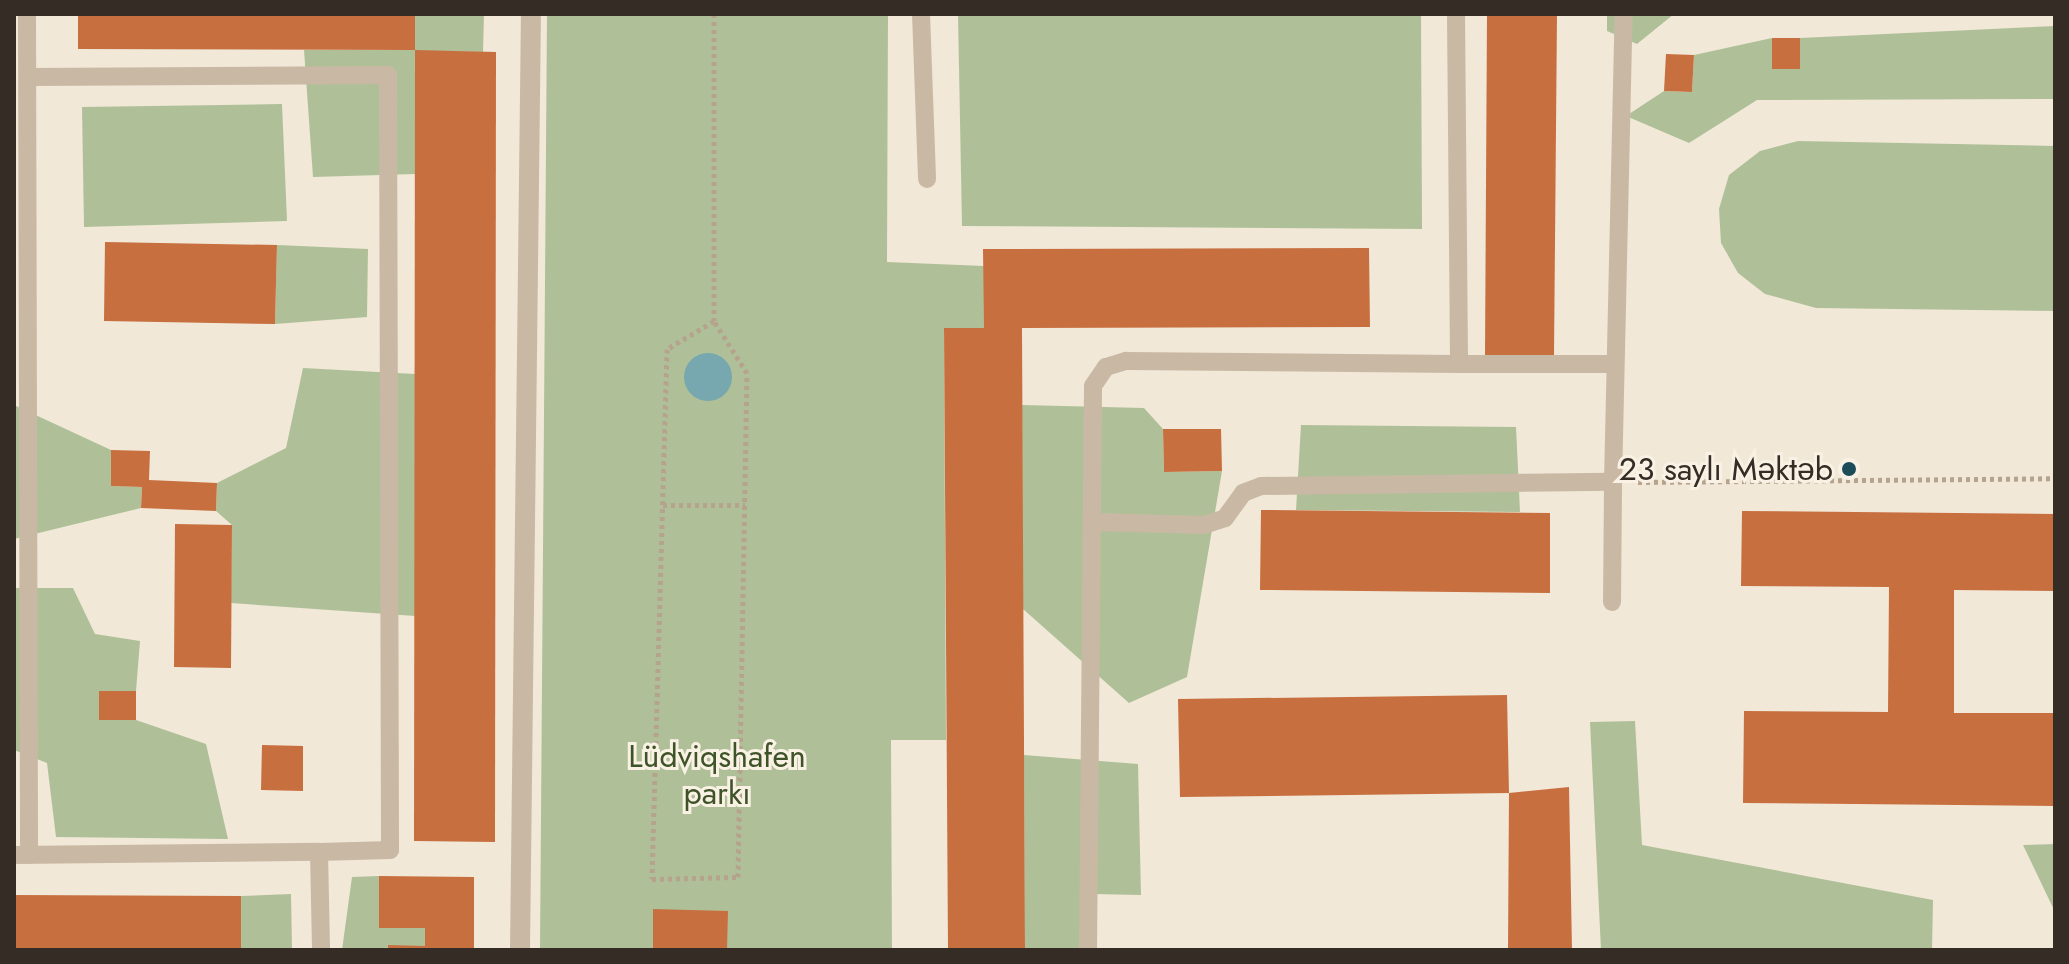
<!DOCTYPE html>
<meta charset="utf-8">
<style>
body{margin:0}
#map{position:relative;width:2069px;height:964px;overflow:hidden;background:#f1e8d8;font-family:Jost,sans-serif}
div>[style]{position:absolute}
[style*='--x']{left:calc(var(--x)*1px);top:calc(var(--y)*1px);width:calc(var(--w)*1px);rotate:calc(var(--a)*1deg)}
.green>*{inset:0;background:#afc098}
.water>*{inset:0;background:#77a7af}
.round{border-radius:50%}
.building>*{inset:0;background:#c86f3f}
.path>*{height:5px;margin-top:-2.5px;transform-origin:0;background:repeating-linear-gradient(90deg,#b5a38e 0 4px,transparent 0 8px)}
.lane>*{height:18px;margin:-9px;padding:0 9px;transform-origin:9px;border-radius:9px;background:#c9b9a4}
.street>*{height:20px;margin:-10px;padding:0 10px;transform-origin:10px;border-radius:10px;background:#c9b9a4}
.dots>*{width:22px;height:22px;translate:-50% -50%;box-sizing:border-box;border:4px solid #f9f2e4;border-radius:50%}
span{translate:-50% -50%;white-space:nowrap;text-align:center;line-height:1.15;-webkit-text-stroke:6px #f9f2e4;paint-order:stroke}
.poi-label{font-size:32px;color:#352c26}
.right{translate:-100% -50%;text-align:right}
.park-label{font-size:32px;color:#3f5329}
.frame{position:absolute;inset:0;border:16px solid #352c26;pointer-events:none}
</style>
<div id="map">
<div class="green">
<div style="clip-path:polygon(415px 14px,484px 14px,483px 52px,415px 51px,415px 174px,313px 177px,304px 50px,414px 50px)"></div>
<div style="clip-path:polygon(547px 14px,888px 14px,887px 262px,984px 266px,984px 328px,944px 329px,946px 740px,891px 740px,892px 950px,540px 950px)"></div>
<div style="clip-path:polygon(958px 14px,1421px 14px,1422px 229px,962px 226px)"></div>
<div style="clip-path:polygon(1607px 14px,1674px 14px,1637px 44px,1607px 31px)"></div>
<div style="clip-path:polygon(2055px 26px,2055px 99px,1757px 100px,1689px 143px,1626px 116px,1664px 91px,1692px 92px,1694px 55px,1772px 38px,1772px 68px,1799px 69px,1800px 38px)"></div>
<div style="clip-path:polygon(282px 104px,287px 221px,84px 227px,82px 107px)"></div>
<div style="clip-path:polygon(1798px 141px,2055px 146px,2055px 311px,1816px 308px,1765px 294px,1738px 273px,1721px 243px,1719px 209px,1729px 175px,1760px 151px)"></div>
<div style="clip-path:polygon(277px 245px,368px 249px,367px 317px,275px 324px)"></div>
<div style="clip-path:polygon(303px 368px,415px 374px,415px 616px,231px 603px,232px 525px,216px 511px,217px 483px,286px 448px)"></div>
<div style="clip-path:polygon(14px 405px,111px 450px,111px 486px,142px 487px,141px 508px,14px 539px)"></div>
<div style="clip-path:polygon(1022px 405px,1144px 408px,1163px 429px,1164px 472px,1222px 471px,1187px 677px,1129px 703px,1023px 609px)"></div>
<div style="clip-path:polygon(1301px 425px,1516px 427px,1520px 512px,1296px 510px)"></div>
<div style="clip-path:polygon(14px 588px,73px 588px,95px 634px,140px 641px,136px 691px,99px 691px,99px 720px,136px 720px,206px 744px,228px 839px,56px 837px,47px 763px,14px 750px)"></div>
<div style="clip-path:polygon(1635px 721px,1642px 845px,1933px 900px,1932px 950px,1601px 950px,1590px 722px)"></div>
<div style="clip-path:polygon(1024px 755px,1138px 764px,1141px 895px,1093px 894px,1092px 950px,1025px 950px)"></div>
<div style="clip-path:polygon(2055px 844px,2055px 912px,2023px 845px)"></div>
<div style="clip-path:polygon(379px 876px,379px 928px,425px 928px,425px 946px,342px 950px,352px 877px)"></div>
<div style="clip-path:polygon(291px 894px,292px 950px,241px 950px,241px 896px)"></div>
</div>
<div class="water">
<div class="round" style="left:684px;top:353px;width:48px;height:48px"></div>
</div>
<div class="building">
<div style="clip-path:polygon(78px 14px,415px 14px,415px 50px,78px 49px)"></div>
<div style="clip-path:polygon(1487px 14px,1557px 14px,1554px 356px,1485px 356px)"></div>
<div style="clip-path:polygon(1772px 38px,1800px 38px,1800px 69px,1772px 69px)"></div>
<div style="clip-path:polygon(415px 50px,496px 52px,495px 842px,414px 841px)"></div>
<div style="clip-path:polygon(1666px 54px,1694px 55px,1692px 92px,1664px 91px)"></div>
<div style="clip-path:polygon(105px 242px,277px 245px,275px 324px,104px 321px)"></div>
<div style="clip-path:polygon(1369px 248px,1370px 327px,1022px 328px,1025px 950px,948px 950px,944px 328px,984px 328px,983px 249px)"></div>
<div style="clip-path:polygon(1163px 429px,1221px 429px,1222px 471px,1164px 472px)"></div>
<div style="clip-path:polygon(111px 450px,150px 451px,149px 480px,217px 483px,216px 511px,141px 508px,142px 487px,111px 486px)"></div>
<div style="clip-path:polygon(1261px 510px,1550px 513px,1550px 593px,1260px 590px)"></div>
<div style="clip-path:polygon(1742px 511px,2055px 514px,2055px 591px,1954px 590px,1954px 713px,2055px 713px,2055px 806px,1743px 803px,1744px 711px,1888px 712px,1889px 587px,1741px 586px)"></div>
<div style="clip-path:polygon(175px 524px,232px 525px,231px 668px,174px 667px)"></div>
<div style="clip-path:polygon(99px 691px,136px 691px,136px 720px,99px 720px)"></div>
<div style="clip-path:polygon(1507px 695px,1509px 793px,1180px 797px,1178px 699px)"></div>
<div style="clip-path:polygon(262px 745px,303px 746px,303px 791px,261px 790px)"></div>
<div style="clip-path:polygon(1569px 787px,1572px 950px,1508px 950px,1509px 793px)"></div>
<div style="clip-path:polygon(379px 876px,474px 877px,474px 950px,388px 950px,388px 945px,425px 946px,425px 928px,379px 928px)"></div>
<div style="clip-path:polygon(14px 895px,241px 896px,241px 950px,14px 950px)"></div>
<div style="clip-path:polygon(653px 909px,728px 911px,727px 950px,653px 950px)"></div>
</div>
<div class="path">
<div style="--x:714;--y:321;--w:55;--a:149.2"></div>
<div style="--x:667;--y:349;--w:530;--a:91.62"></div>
<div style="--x:652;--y:879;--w:86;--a:-1.3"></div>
<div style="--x:738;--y:877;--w:504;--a:-88.98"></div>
<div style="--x:747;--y:373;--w:62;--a:-122.4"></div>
<div style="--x:714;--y:321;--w:307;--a:-90"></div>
<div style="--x:1638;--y:482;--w:417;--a:-0.5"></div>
<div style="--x:663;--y:505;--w:82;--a:0"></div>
</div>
<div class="lane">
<div style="--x:27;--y:14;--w:841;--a:89.86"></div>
<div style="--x:921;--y:14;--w:165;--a:87.9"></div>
<div style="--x:1456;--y:14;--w:350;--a:89.5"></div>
<div style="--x:1459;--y:364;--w:156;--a:0"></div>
<div style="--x:28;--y:77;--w:360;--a:-0.3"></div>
<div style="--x:388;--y:75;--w:775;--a:89.85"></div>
<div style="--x:390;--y:850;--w:71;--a:178.4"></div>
<div style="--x:1095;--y:522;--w:109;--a:1.6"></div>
<div style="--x:1204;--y:525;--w:22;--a:-18"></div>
<div style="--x:1225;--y:518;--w:31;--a:-54"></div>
<div style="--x:1243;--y:493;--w:19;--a:-21"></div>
<div style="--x:1261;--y:486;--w:352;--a:-0.7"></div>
<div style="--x:1613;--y:482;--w:468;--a:-88.7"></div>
<div style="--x:1612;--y:602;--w:120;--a:-89.5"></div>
<div style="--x:14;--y:855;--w:305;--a:-0.6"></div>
<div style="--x:319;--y:852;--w:98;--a:88.8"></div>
<div style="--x:1088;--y:950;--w:564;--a:-89.49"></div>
<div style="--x:1093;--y:386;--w:23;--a:-56"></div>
<div style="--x:1106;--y:367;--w:21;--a:-17"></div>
<div style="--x:1126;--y:361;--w:333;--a:0.5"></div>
</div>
<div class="street">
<div style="--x:520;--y:950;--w:936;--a:-89.33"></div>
</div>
<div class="dots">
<div style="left:1849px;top:469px;background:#1b4c57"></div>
</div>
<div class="poi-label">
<span class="right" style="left:1833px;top:469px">23 saylı Məktəb</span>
</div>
<div class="park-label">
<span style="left:717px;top:775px">Lüdviqshafen<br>parkı</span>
</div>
<div class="frame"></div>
</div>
